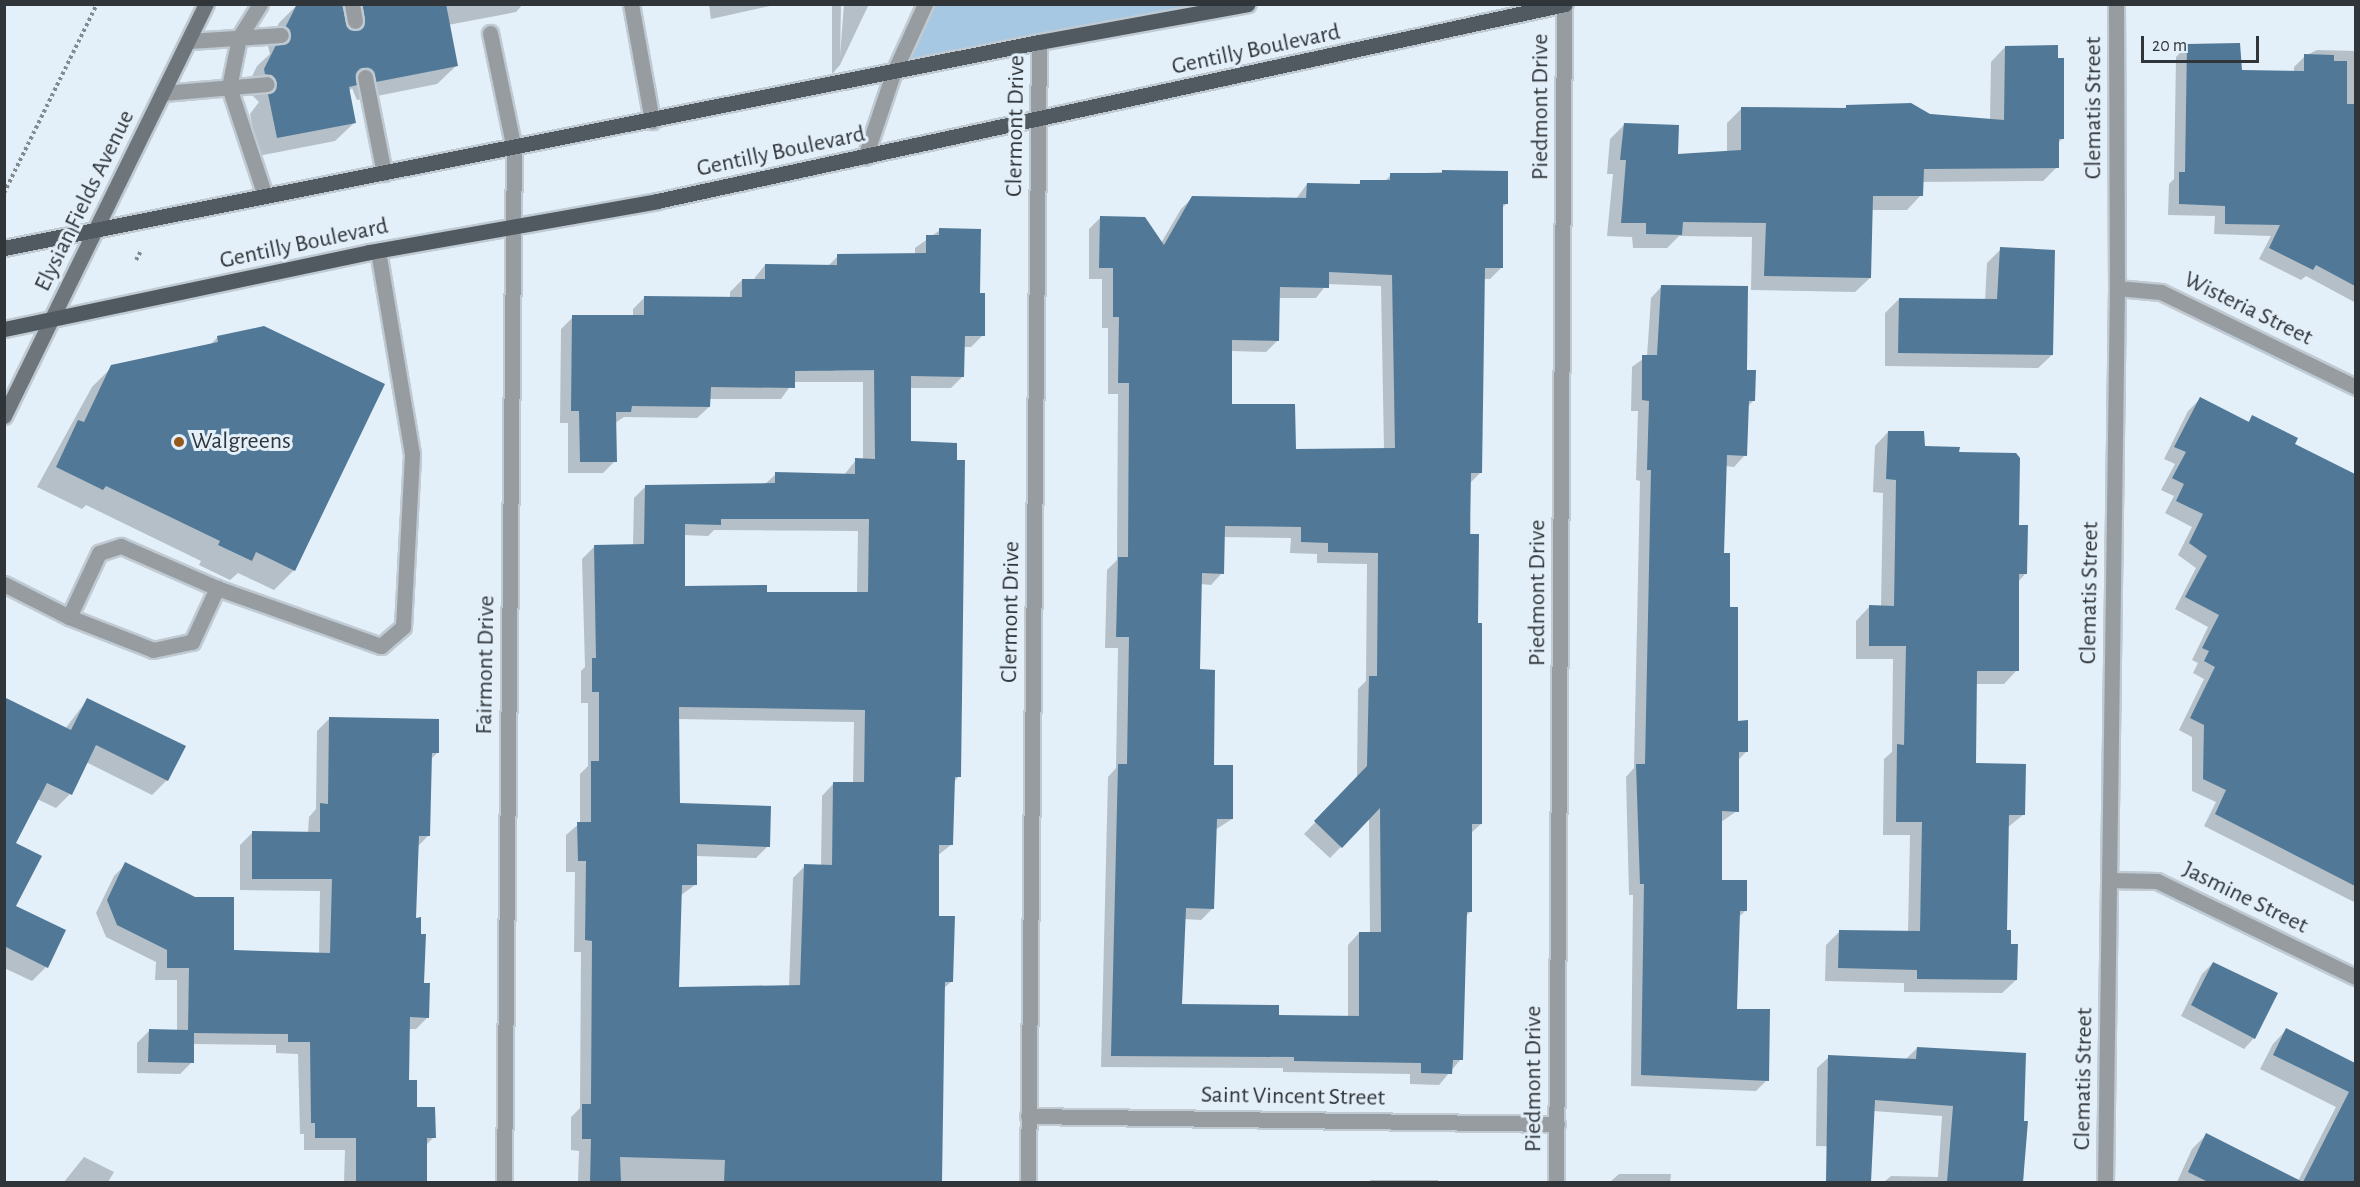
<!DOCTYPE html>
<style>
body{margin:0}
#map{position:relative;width:2360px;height:1187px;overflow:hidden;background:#e3eff9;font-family:"Alegreya Sans",sans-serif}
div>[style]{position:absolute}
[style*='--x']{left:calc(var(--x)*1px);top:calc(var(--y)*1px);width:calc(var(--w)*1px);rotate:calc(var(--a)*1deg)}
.green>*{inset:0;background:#a6c8e2}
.shadow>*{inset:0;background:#0003}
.building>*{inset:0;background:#517997}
.path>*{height:4px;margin-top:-2px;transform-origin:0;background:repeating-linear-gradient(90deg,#828b91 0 3px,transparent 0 6px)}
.roads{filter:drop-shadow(2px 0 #bfcad3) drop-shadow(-2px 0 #bfcad3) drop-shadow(0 2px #bfcad3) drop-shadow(0 -2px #bfcad3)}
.service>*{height:15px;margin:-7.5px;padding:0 7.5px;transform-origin:7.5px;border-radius:7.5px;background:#979ca0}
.minor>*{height:15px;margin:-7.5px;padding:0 7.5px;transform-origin:7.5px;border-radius:7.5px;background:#979ca0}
.secondary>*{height:15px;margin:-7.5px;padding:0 7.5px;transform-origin:7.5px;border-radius:7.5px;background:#6e767b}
.primary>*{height:15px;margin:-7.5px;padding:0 7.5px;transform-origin:7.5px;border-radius:7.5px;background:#515a61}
.dots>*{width:16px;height:16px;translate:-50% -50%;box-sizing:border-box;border:3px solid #e3eff9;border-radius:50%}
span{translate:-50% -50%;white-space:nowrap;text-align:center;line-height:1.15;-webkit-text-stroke:6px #e3eff9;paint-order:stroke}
.street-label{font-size:24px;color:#303539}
.poi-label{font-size:24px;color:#303539}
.left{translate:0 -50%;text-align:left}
.frame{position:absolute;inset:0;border:6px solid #303539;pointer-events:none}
.scale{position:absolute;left:2141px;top:36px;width:118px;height:27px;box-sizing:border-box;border:3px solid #303539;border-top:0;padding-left:8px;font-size:18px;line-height:21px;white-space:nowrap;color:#303539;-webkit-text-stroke:4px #e3eff9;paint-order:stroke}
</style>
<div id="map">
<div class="green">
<div style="clip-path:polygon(925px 5px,1248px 5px,893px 74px)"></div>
</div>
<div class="shadow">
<div style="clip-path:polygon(298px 4px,523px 4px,516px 12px,448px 25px,456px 66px,437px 84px,357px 100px,352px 88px,348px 92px,354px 123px,335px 141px,258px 156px,250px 114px,259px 102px,246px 89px,257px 66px,270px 54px,268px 46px,279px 23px)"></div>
<div style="clip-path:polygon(709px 4px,779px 4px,711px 19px)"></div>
<div style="clip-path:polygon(832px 4px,841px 4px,840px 56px,844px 4px,869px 4px,840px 65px,832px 74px)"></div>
<div style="clip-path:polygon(2187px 46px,2240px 71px,2294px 72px,2294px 67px,2305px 56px,2317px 50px,2356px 51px,2356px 303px,2306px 276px,2301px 280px,2259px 259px,2271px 236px,2214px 234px,2215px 216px,2168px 215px,2169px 184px,2174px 179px,2176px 57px)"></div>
<div style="clip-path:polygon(2005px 47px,2062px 139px,2057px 144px,2057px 167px,2043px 181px,1922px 182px,1921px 195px,1907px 210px,1871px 210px,1870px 278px,1855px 292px,1751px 290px,1752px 237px,1679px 236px,1667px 248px,1633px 248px,1632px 237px,1607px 236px,1613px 174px,1607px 174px,1610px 139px,1624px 125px,1677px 155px,1727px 153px,1727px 123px,1741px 109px,1844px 109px,1847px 106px,1990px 120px,1991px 62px)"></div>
<div style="clip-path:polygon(evenodd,1442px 172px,1507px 203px,1502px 208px,1502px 267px,1490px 279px,1483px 279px,1480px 473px,1469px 484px,1481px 824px,1470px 834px,1470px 912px,1465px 917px,1461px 1059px,1439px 1085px,1410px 1084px,1410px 1074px,1283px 1072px,1283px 1068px,1101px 1067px,1108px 777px,1116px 768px,1118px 648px,1105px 648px,1107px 570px,1117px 560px,1118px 394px,1108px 394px,1108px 328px,1102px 328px,1102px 279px,1089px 279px,1089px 229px,1100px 218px,1161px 243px,1181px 209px,1192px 198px,1296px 199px,1307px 184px,1357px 186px,1361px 182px,1384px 182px,1391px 175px,1442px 172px,1327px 284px,1381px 286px,1384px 450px,1294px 450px,1230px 406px,1231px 351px,1266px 352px,1277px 341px,1278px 298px,1316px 298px,1327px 284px,1442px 172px,1223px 537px,1291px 538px,1290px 553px,1317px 554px,1317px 563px,1367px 564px,1366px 681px,1358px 689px,1357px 779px,1304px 834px,1330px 858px,1369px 818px,1370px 933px,1359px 933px,1348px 945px,1348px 1017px,1277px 1017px,1180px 1006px,1184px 919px,1201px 920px,1213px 908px,1215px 830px,1232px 819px,1212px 766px,1199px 671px,1201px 584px,1211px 585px,1222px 573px,1223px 537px)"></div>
<div style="clip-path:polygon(evenodd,940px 230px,978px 294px,983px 335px,971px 347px,963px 347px,962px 377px,951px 388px,909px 388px,909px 443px,959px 776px,953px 783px,952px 844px,937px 856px,938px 917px,952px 981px,943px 989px,940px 1181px,950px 1182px,578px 1182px,579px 1151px,571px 1150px,571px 1117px,580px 1108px,581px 952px,574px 952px,575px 872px,566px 872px,566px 835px,580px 823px,580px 774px,588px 766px,588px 703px,581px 703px,581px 671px,585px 667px,582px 559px,594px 547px,633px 546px,634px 498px,646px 486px,765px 484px,776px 474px,844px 475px,856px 460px,863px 460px,863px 382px,793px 382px,781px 399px,709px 399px,709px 407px,697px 418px,624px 417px,615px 423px,615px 461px,603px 473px,568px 473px,568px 423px,560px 423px,561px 329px,573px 317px,633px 316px,633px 309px,645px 297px,730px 298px,730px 292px,742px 280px,753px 280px,765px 265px,828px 266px,838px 256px,915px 255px,915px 248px,940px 230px,714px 530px,858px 531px,857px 593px,766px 593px,684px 588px,683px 535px,708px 536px,714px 530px,940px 230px,677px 719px,854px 722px,853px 784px,833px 784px,822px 796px,821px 866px,805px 866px,793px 878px,789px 986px,678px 988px,680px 896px,696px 884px,696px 856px,756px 858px,768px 846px,678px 804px,677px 719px)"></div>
<div style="clip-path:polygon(2001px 249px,2052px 355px,2038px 368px,1885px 366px,1885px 313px,1899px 299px,1985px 301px,1987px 263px)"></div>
<div style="clip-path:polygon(1662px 286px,1746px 372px,1754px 400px,1747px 407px,1745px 455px,1734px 467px,1725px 466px,1722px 554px,1736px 722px,1747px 751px,1738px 760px,1737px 811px,1721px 822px,1721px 882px,1745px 911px,1738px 918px,1735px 1010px,1767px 1080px,1756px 1091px,1631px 1086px,1633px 895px,1629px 895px,1626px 777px,1634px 768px,1640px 481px,1636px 480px,1638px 411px,1631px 411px,1632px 367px,1647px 356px,1651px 298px)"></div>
<div style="clip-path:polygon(218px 337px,294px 570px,274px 590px,238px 573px,230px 580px,199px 565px,201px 561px,86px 505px,82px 509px,37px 487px,92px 387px,112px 367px,210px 345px)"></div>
<div style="clip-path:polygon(2200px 399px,2247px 423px,2252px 417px,2293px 445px,2356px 477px,2356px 903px,2204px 826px,2216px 802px,2192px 791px,2192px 737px,2179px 730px,2204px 679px,2193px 673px,2198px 663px,2192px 660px,2208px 627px,2175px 609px,2196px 568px,2178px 555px,2192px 527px,2165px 513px,2174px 496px,2161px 490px,2175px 464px,2164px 459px,2188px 411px)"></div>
<div style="clip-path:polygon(1888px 432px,1923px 447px,1958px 454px,2018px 526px,2026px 573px,2018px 582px,2017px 670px,2004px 684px,1976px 684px,1975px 765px,2024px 814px,2007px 828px,2005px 932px,2016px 980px,2002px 993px,1904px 992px,1904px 983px,1825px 981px,1826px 945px,1839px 932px,1908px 933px,1910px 835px,1883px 835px,1884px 759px,1892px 752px,1893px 659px,1856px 659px,1856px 621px,1869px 607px,1881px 607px,1883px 493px,1873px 492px,1875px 446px)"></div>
<div style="clip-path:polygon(4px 699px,65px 729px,87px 700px,167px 780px,152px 795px,86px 762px,70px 794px,56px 808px,37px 799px,14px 844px,14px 906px,46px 967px,32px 981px,4px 968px)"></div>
<div style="clip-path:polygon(329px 719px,437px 753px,430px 760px,428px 836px,417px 847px,415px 919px,428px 1017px,416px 1029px,408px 1029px,408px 1082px,416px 1109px,434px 1137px,426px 1145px,426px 1182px,344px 1182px,345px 1150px,304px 1150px,304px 1134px,300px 1134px,298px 1054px,276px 1053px,276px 1045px,192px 1044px,192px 1062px,180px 1074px,137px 1073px,137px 1043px,149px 1031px,177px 1031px,177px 980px,155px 980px,156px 962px,106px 937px,96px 913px,114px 876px,126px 864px,233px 951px,319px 954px,320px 891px,240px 890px,240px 845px,253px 832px,308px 833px,309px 817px,316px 809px,317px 731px)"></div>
<div style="clip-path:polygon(2213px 963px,2254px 1038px,2244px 1049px,2181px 1016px,2202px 974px)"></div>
<div style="clip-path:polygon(2286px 1030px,2356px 1064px,2356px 1182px,2177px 1182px,2192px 1149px,2206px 1135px,2298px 1181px,2336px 1107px,2260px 1069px,2273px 1044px)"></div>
<div style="clip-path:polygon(1917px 1048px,2026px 1122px,2023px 1182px,1884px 1182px,1891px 1176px,1938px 1177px,1942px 1116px,1873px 1111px,1860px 1147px,1816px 1146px,1817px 1068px,1829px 1057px,1905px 1060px)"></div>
<div style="clip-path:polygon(84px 1157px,114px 1172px,108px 1182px,64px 1182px)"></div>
<div style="clip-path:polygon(1619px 1174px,1671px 1174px,1670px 1182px,1610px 1182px)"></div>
<div style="clip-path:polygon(1371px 1180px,1438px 1180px,1438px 1182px,1368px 1182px)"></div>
</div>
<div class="building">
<div style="clip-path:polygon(297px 4px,342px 4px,347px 27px,356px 31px,364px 24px,362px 4px,446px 4px,458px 66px,376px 82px,372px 70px,363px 68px,356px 74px,357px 85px,349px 87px,356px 123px,277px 138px,268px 94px,277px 83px,272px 75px,265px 74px,264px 69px,276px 45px,289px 40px,286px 26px)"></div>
<div style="clip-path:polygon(2240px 43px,2242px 70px,2304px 71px,2304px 54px,2334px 55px,2334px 61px,2347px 61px,2347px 104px,2355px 104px,2355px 286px,2316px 265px,2313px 270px,2269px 248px,2280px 225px,2225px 224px,2225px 206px,2179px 204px,2179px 172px,2185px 172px,2187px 44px)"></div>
<div style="clip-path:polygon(2058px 45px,2058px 58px,2064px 58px,2064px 139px,2059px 139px,2059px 168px,1924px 169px,1923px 196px,1873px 196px,1871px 278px,1764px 276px,1766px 223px,1683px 222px,1682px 235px,1646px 234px,1646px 223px,1621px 223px,1626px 160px,1620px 160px,1624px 123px,1679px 125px,1678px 154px,1741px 150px,1741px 107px,1846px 108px,1846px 105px,1911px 103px,1930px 114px,2004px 120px,2005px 46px)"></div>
<div style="clip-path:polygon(evenodd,1442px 170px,1508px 171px,1508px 204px,1503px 204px,1503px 268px,1485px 268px,1482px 473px,1471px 473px,1470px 534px,1479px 534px,1478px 623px,1482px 623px,1482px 824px,1472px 824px,1472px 912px,1467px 912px,1463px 1060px,1453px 1060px,1452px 1074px,1421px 1073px,1421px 1063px,1294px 1061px,1294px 1057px,1111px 1056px,1118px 764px,1127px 764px,1129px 637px,1116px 637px,1118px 557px,1128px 557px,1129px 383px,1118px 383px,1119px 317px,1113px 317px,1113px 268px,1099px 268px,1100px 216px,1145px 217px,1164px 245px,1192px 196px,1306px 198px,1307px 183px,1360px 184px,1360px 180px,1390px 180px,1390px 173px,1442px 173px,1442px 170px,1329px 272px,1392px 275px,1395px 448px,1296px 449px,1295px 404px,1232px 404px,1232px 340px,1279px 341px,1280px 287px,1329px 288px,1329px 272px,1442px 170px,1225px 526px,1301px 527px,1301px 542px,1328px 543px,1328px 552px,1378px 553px,1377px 676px,1369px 676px,1367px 766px,1314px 821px,1342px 848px,1380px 808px,1381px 932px,1359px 932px,1359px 1016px,1279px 1015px,1279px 1005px,1182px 1004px,1186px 908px,1214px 909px,1217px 819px,1233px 819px,1233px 765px,1214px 765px,1215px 670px,1200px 669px,1202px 573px,1224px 574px,1225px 526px)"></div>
<div style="clip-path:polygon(evenodd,939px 228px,981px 229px,980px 293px,985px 293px,985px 336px,965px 336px,964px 377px,911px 376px,911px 441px,957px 443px,957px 460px,965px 460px,961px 777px,955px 777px,953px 845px,939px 845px,939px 916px,955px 916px,953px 982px,945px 982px,942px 1182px,724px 1182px,725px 1160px,620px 1157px,621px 1182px,590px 1182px,591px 1139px,582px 1139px,582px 1104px,591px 1104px,592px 941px,585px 940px,586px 861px,578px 861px,577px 822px,591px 822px,591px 761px,599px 761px,599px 692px,592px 692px,592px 658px,596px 658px,594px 545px,644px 544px,645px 485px,775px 483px,775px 472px,855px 474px,855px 458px,875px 459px,874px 370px,795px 371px,795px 388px,711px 387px,710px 407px,632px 406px,631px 412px,616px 412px,617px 462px,580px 462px,579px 411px,571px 411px,572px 315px,644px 315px,644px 296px,742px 297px,742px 279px,765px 279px,765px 264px,837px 265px,837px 254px,926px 253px,926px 235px,939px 235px,939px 228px,721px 519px,869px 519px,868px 592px,767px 592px,767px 585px,685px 586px,685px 524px,721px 525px,721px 519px,939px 228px,679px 707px,865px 710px,864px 782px,833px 782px,832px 865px,804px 864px,800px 985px,679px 987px,682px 885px,697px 885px,697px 844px,770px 847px,771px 806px,680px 803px,679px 707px)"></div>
<div style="clip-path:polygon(2000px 247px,2055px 250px,2053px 355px,1898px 353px,1899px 298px,1997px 299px)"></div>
<div style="clip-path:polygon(1661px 285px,1748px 286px,1747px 370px,1756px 370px,1755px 401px,1749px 401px,1747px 456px,1727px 455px,1724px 553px,1730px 553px,1730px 607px,1738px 607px,1738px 721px,1748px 720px,1748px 752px,1739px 752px,1739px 812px,1722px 811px,1722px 880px,1747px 880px,1747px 911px,1740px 911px,1737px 1009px,1770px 1009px,1769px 1081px,1641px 1075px,1644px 884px,1640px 884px,1636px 764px,1645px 764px,1651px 470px,1647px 470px,1649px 401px,1642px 400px,1642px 355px,1657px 355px)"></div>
<div style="clip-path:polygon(264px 326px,385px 384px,295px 571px,256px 552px,252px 561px,218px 545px,220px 541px,106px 486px,103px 490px,56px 467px,78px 420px,84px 422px,111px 365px,218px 342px,217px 336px)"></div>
<div style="clip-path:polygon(2200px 397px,2249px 422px,2252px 415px,2298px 438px,2295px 444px,2355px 474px,2355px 886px,2215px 814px,2226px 790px,2203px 779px,2204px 725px,2190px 718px,2215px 667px,2204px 661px,2209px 651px,2202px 648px,2219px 615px,2185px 597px,2207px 556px,2189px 543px,2203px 514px,2176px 501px,2184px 484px,2172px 478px,2186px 452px,2174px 447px)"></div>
<div style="clip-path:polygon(1888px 431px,1924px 431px,1925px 446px,1960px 447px,1959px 452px,2016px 453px,2020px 458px,2019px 525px,2028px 525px,2027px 574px,2019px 574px,2019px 671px,1977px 671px,1976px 763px,2026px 764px,2025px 815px,2009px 815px,2007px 930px,2011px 930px,2011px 944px,2018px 944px,2017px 980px,1917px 979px,1917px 970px,1838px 968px,1839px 930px,1920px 931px,1922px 822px,1896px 822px,1897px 744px,1904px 745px,1906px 646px,1869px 646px,1869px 605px,1894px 606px,1896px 480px,1886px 479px)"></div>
<div style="clip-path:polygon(4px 697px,71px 730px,87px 698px,186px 746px,168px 781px,96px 745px,72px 795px,47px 783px,16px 843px,42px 856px,16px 906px,66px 930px,48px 968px,4px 946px)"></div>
<div style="clip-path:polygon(329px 717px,439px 719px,439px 753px,432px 753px,430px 836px,419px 836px,416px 918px,421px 917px,421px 934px,426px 934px,424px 983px,430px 983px,429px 1018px,410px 1017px,409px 1080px,417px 1080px,417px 1107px,435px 1107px,436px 1138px,427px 1138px,427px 1182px,356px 1182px,356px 1138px,315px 1138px,315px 1123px,311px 1123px,310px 1042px,288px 1042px,288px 1034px,194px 1033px,194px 1063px,148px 1062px,149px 1029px,188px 1030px,189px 968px,167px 968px,167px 950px,117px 925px,107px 900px,125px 862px,195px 897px,234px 897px,234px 950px,330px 953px,332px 879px,252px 879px,252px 831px,320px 832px,320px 803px,328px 804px)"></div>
<div style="clip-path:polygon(2213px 962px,2278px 993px,2255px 1039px,2191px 1005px)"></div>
<div style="clip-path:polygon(2286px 1028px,2355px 1063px,2355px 1182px,2208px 1182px,2188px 1172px,2206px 1133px,2303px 1182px,2349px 1092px,2273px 1055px)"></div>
<div style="clip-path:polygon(1917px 1047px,2026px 1053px,2024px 1121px,2028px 1121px,2023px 1182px,1947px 1182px,1953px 1106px,1875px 1100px,1871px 1182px,1826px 1182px,1828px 1055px,1916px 1059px)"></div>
</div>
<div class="path">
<div style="--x:4;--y:193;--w:211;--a:-63.8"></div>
<div style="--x:136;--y:260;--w:10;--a:-61"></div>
</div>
<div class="roads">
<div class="service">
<div style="--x:260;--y:4;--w:40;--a:122"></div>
<div style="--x:239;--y:38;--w:50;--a:101.5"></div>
<div style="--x:229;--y:87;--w:115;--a:71.7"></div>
<div style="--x:352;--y:4;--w:17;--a:80"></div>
<div style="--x:631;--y:4;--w:119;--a:79.8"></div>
<div style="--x:490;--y:33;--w:118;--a:78.3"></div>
<div style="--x:189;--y:41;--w:92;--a:-3.7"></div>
<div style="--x:365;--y:77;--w:98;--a:78.8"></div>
<div style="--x:163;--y:93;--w:104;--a:-4.9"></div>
<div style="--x:4;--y:584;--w:73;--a:26.9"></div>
<div style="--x:69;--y:617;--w:90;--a:21.4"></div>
<div style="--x:153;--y:650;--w:40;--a:-12"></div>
<div style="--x:192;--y:642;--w:60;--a:-65.2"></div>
<div style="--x:69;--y:617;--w:71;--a:-64.9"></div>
<div style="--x:99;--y:553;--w:23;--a:-18"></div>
<div style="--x:121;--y:546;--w:105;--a:23.6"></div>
<div style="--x:217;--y:588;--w:174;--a:19.5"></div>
<div style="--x:381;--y:646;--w:29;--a:-41"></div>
<div style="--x:403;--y:627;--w:173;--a:-87"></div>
<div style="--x:412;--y:454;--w:206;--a:-99.5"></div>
</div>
<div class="minor">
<div style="--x:865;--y:157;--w:88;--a:-71.4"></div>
<div style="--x:893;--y:74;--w:77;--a:-65.4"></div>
<div style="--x:2117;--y:288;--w:44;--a:5.2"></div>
<div style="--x:2161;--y:292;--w:217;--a:26"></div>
<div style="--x:2109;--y:880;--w:48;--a:1.2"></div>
<div style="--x:2157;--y:881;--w:221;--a:25.8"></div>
<div style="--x:1028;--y:1116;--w:529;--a:0.87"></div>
<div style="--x:504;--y:1182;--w:1033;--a:-89.45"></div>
<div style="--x:1028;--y:1182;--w:1140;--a:-89.45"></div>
<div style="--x:1556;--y:1182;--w:1178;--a:-89.61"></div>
<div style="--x:2105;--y:1182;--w:894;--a:-89.23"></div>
<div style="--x:2117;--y:288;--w:284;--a:-90.2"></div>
</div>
<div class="secondary">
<div style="--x:4;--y:416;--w:459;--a:-63.9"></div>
</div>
<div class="primary">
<div style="--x:4;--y:248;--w:1055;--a:-11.26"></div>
<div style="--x:1039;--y:42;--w:212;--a:-10.3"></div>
<div style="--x:4;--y:329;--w:373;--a:-11.9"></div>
<div style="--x:369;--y:252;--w:292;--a:-10"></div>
<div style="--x:657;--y:201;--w:929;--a:-12.24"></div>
</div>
</div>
<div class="dots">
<div style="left:179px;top:442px;background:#96591c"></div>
</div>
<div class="street-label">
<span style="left:1256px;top:50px;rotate:-12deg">Gentilly Boulevard</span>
<span style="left:1541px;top:107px;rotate:-90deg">Piedmont Drive</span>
<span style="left:2094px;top:108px;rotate:-90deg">Clematis Street</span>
<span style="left:1016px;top:126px;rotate:-89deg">Clermont Drive</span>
<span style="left:781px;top:152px;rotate:-12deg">Gentilly Boulevard</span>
<span style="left:85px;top:201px;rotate:-64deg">Elysian Fields Avenue</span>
<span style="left:304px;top:244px;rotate:-12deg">Gentilly Boulevard</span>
<span style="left:2248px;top:309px;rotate:26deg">Wisteria Street</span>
<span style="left:1538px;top:593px;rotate:-90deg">Piedmont Drive</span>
<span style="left:2090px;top:593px;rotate:-89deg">Clematis Street</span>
<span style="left:1011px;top:612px;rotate:-89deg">Clermont Drive</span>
<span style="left:486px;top:665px;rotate:-89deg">Fairmont Drive</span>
<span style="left:2245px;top:898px;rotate:26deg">Jasmine Street</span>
<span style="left:1534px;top:1079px;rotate:-90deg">Piedmont Drive</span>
<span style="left:2084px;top:1079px;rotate:-89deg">Clematis Street</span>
<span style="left:1293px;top:1097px;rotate:1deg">Saint Vincent Street</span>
</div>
<div class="poi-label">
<span class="left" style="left:191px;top:442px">Walgreens</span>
</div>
<div class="frame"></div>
<div class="scale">20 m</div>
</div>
